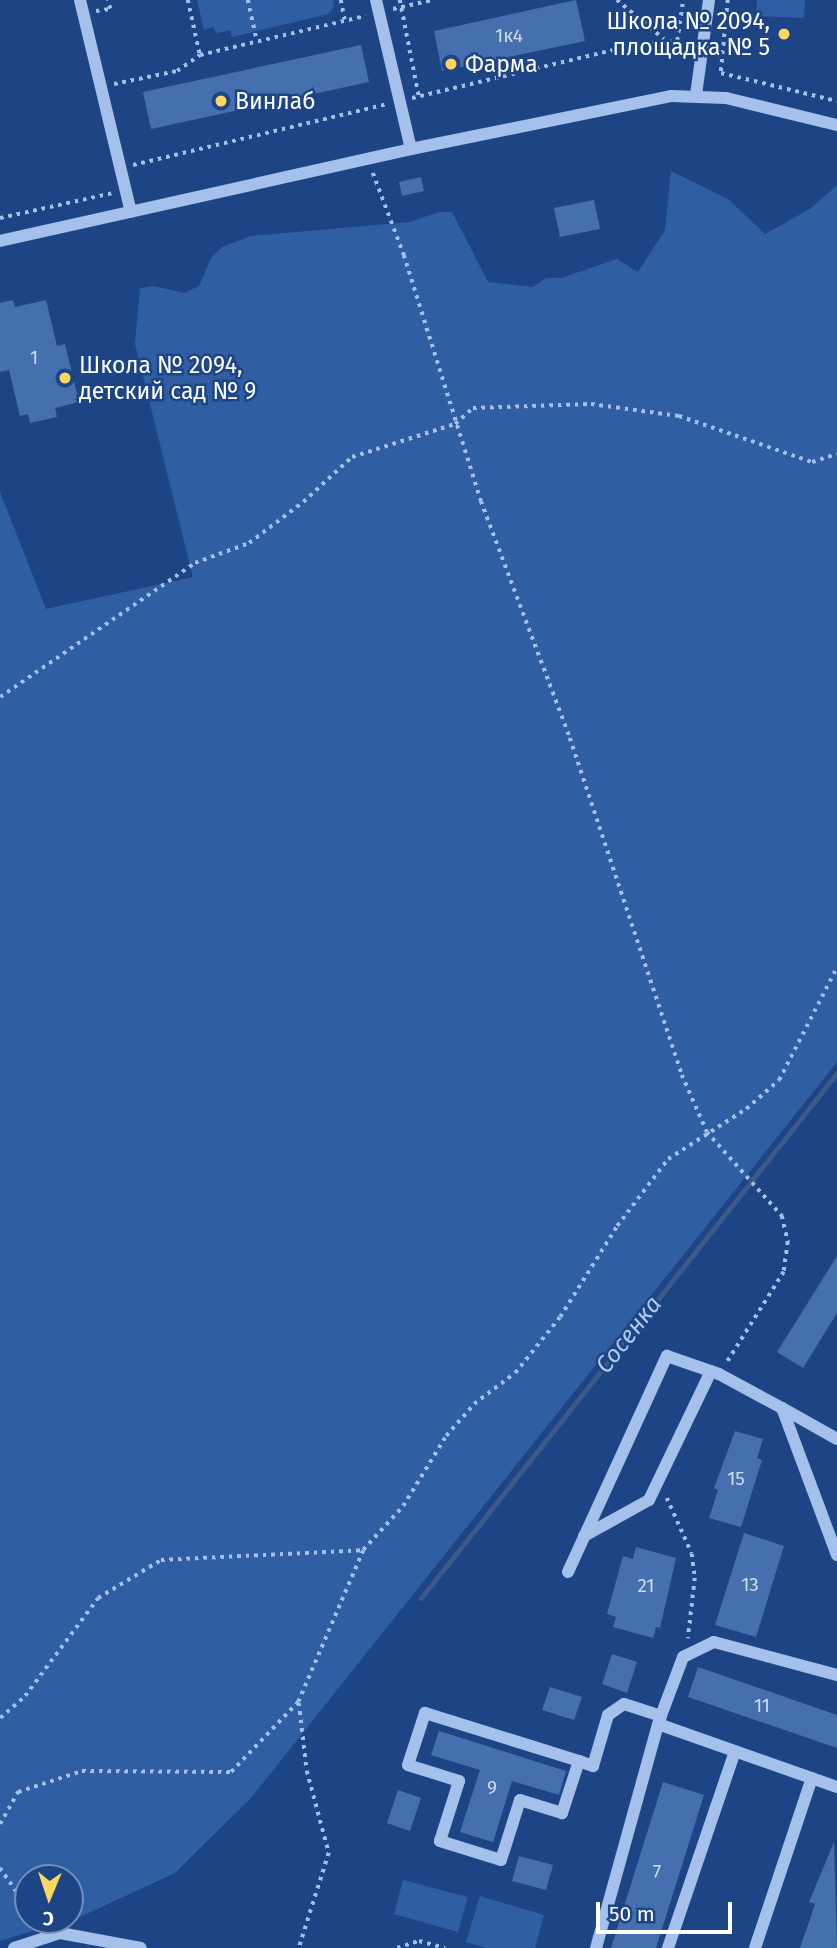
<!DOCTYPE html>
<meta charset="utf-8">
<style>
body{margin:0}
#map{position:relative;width:837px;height:1948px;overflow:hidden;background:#1d4586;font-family:"Fira Sans",sans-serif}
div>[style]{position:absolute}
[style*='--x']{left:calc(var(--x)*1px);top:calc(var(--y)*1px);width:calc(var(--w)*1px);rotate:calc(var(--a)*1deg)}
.green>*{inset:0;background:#305ea3}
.stream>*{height:5px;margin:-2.5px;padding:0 2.5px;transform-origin:2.5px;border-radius:2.5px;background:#3c5989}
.building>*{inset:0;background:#456fae}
.path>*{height:3.5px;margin-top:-1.75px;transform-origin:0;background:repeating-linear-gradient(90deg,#a4c0eb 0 3.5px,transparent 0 8.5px)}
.minor>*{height:12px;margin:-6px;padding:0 6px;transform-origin:6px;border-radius:6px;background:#a4c0eb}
.dots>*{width:19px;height:19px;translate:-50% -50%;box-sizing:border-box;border:4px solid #1d4586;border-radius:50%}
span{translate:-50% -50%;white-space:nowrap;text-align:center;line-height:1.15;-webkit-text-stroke:5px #1d4586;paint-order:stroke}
.number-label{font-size:19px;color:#d0dbeb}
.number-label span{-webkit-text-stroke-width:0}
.poi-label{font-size:23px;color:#fff}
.right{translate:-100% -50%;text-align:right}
.left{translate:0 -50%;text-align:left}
.water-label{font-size:24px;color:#b0cbf2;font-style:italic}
.north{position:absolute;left:14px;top:1864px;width:70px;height:70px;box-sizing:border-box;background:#1d4586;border:2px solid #778fb6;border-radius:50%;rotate:182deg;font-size:19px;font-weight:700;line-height:28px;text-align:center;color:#fff}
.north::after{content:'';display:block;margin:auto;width:24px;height:32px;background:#fbd762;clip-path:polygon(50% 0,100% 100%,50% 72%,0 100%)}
.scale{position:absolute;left:596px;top:1902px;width:136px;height:32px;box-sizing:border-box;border:4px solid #fff;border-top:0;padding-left:9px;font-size:21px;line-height:24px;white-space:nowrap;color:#fff;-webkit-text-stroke:5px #1d4586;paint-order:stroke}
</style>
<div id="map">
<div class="green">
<div style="clip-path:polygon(197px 0,333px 0,334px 7px,328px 14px,232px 37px,230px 30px,216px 33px,213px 27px,204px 30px)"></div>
<div style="clip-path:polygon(757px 0,805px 0,804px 18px,756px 16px)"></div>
<div style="clip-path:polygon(671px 171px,728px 199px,765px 234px,810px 209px,837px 185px,837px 1062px,251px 1798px,175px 1873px,82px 1916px,70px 1919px,70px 1878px,28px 1878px,28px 1920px,68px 1920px,0 1941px,0 492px,46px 609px,193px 577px,135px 344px,140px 288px,154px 286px,184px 293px,199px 286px,211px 258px,222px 247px,251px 236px,410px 222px,439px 212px,452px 212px,488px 282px,533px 287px,546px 278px,561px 278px,617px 259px,638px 272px,665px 230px)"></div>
<div style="clip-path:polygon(403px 1880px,468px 1897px,458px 1932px,394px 1914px)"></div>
<div style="clip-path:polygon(480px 1896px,544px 1915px,535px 1948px,486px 1948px,466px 1942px)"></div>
</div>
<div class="stream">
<div style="--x:421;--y:1598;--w:670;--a:-51.61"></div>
</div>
<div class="building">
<div style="clip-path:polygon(576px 0,585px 41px,442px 71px,434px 31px)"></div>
<div style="clip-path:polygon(361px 45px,369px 82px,151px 129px,143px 92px)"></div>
<div style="clip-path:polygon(421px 177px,424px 191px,402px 196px,399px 182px)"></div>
<div style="clip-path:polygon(594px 200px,600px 229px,560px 237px,554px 208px)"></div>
<div style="clip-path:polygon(13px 300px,15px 307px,46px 300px,57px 346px,65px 344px,79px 402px,55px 408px,57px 417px,30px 423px,28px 414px,20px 416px,9px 370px,0 372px,0 303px)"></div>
<div style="clip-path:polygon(837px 1256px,837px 1313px,803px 1368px,777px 1352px)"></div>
<div style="clip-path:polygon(735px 1431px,763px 1439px,757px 1458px,762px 1460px,741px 1527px,709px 1518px,718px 1490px,714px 1488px)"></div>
<div style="clip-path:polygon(744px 1533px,784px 1546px,756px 1637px,715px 1625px)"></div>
<div style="clip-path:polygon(636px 1547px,676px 1558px,660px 1628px,656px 1627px,653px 1638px,613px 1627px,616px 1617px,607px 1614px,623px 1556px,633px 1559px)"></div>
<div style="clip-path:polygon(612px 1654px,637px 1662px,627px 1693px,602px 1684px)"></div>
<div style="clip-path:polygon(698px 1667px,837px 1715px,837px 1748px,688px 1697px)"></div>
<div style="clip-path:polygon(550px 1687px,582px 1697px,574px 1720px,542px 1710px)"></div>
<div style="clip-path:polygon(439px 1731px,566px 1771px,559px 1795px,512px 1781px,493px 1842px,460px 1832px,480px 1770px,431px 1755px)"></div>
<div style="clip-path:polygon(663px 1782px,704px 1795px,656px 1948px,611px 1948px)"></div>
<div style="clip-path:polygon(398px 1790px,421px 1798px,410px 1831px,387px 1823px)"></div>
<div style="clip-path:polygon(834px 1842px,837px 1948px,800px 1948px,815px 1904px,809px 1902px)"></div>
<div style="clip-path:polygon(519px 1856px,553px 1865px,546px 1890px,512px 1881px)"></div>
</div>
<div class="path">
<div style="--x:188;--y:0;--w:56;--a:77.7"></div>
<div style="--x:200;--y:55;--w:170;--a:-13.3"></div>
<div style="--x:248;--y:0;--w:42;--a:77.6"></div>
<div style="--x:341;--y:0;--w:20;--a:79"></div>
<div style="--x:400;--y:0;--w:99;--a:78.9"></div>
<div style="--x:617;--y:0;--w:61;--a:39.7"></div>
<div style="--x:728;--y:0;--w:73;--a:95.5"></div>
<div style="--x:721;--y:73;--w:119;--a:13.6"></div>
<div style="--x:393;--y:9;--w:40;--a:-13"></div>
<div style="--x:96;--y:11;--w:14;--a:-8"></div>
<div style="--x:110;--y:9;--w:9;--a:-103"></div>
<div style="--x:114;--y:84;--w:64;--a:-11.7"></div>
<div style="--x:177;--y:71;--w:28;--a:-35"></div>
<div style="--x:412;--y:98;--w:229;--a:-13.4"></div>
<div style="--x:635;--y:45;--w:42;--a:-5.4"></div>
<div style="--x:677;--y:41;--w:41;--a:-81.7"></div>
<div style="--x:133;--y:165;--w:262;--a:-13.5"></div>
<div style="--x:373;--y:173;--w:88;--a:69.3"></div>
<div style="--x:404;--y:255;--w:258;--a:72.6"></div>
<div style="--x:481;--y:501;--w:253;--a:69.4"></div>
<div style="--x:570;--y:738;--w:355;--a:71.6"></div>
<div style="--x:682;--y:1075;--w:62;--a:66.3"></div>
<div style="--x:707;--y:1132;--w:113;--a:48.2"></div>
<div style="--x:782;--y:1216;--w:27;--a:77"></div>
<div style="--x:788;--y:1242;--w:30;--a:98"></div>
<div style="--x:784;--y:1272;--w:109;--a:122.2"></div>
<div style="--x:0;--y:218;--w:116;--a:-12.5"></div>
<div style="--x:0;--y:697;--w:237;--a:-34.5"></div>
<div style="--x:195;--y:563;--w:58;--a:-20.3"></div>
<div style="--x:249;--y:543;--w:68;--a:-37.2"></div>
<div style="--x:303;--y:502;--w:67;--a:-42.6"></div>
<div style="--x:352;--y:457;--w:108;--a:-17.8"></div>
<div style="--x:455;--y:424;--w:24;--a:-42"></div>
<div style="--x:473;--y:408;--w:118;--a:-1.9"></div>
<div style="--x:591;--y:404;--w:89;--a:7.8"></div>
<div style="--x:679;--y:416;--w:141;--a:19.1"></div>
<div style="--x:812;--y:462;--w:26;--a:-18"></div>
<div style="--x:667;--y:1498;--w:61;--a:65.9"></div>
<div style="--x:692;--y:1554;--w:24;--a:83"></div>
<div style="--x:695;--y:1578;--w:61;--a:96.5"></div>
<div style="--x:299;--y:1703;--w:68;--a:83.3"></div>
<div style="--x:307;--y:1771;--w:85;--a:75"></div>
<div style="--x:329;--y:1853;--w:100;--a:107.5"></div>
<div style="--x:0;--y:1718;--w:33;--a:-41"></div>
<div style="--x:25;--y:1696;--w:122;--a:-53.3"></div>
<div style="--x:98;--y:1598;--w:74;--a:-31.1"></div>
<div style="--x:161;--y:1560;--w:202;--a:-2.8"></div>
<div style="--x:0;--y:1824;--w:37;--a:-61"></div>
<div style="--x:18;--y:1792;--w:67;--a:-18.2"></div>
<div style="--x:82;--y:1771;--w:149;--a:0.4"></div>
<div style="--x:231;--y:1772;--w:97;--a:-46.3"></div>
<div style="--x:298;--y:1702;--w:165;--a:-66.8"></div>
<div style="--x:363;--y:1550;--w:59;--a:-47.7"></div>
<div style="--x:403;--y:1506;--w:82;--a:-58.4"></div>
<div style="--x:446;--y:1436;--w:43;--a:-48.8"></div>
<div style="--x:474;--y:1404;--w:51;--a:-37.1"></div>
<div style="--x:515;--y:1373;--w:72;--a:-51.2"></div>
<div style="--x:560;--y:1317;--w:107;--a:-57.9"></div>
<div style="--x:617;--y:1226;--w:84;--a:-52.7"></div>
<div style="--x:668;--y:1159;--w:93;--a:-32.7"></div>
<div style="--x:746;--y:1109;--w:44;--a:-41.3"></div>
<div style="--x:779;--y:1080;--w:127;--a:-62.8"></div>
<div style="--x:0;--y:1868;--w:49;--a:55"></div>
<div style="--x:397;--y:1948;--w:23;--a:-18"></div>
<div style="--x:419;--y:1941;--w:27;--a:15"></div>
</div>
<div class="minor">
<div style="--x:80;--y:0;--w:218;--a:76.5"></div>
<div style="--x:376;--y:0;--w:153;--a:76.8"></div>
<div style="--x:696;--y:95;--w:96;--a:-82.2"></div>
<div style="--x:0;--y:241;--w:421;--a:-12.6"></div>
<div style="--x:411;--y:149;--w:265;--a:-11.5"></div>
<div style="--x:671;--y:96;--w:55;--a:2.1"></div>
<div style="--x:726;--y:98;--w:114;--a:13.7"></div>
<div style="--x:782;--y:1408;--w:63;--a:29.4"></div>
<div style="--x:584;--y:1536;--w:74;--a:-29"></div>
<div style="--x:649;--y:1500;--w:143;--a:-64.3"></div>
<div style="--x:568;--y:1572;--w:238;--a:-65.4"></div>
<div style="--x:667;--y:1356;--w:55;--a:19.1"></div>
<div style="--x:719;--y:1374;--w:72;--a:28.4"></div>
<div style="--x:782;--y:1408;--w:157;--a:69.5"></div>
<div style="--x:659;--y:1721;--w:68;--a:-69.4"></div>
<div style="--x:683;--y:1657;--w:34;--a:-26"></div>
<div style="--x:714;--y:1642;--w:127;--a:15"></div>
<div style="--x:579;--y:1761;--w:55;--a:108.1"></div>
<div style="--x:562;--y:1813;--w:44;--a:-162.8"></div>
<div style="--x:520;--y:1800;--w:63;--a:107.6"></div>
<div style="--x:501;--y:1860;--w:64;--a:-162.7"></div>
<div style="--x:440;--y:1841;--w:63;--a:-72.4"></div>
<div style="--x:459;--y:1781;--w:53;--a:-162.6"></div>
<div style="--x:408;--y:1765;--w:55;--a:-71.9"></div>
<div style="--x:425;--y:1713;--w:161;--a:17.3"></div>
<div style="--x:579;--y:1761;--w:15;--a:20"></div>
<div style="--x:593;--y:1766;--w:53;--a:-73.6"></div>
<div style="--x:608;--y:1715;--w:19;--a:-35"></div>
<div style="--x:624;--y:1704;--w:39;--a:18"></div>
<div style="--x:14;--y:1948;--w:48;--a:-18.1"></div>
<div style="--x:60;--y:1933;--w:82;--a:10.5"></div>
<div style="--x:596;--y:1948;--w:232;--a:-74.5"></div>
<div style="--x:658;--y:1724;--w:190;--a:19.4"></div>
<div style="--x:668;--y:1948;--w:208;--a:-71.2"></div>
<div style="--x:755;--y:1948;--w:179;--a:-71.5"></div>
</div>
<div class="dots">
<div style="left:784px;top:34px;background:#fbd762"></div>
<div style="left:451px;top:64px;background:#fbd762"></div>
<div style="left:221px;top:101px;background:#fbd762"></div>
<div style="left:65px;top:378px;background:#fbd762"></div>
</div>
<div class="number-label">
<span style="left:509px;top:36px">1к4</span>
<span style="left:34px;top:358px">1</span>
<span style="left:736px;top:1479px">15</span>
<span style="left:750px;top:1585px">13</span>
<span style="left:646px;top:1586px">21</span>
<span style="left:762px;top:1706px">11</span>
<span style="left:492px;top:1788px">9</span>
<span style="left:657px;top:1872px">7</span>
</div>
<div class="poi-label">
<span class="right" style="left:770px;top:34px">Школа № 2094,<br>площадка № 5</span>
<span class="left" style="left:465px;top:64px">Фарма</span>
<span class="left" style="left:235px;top:101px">Винлаб</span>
<span class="left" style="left:79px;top:378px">Школа № 2094,<br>детский сад № 9</span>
</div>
<div class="water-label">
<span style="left:629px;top:1335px;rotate:-52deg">Сосенка</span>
</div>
<div class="north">С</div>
<div class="scale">50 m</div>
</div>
